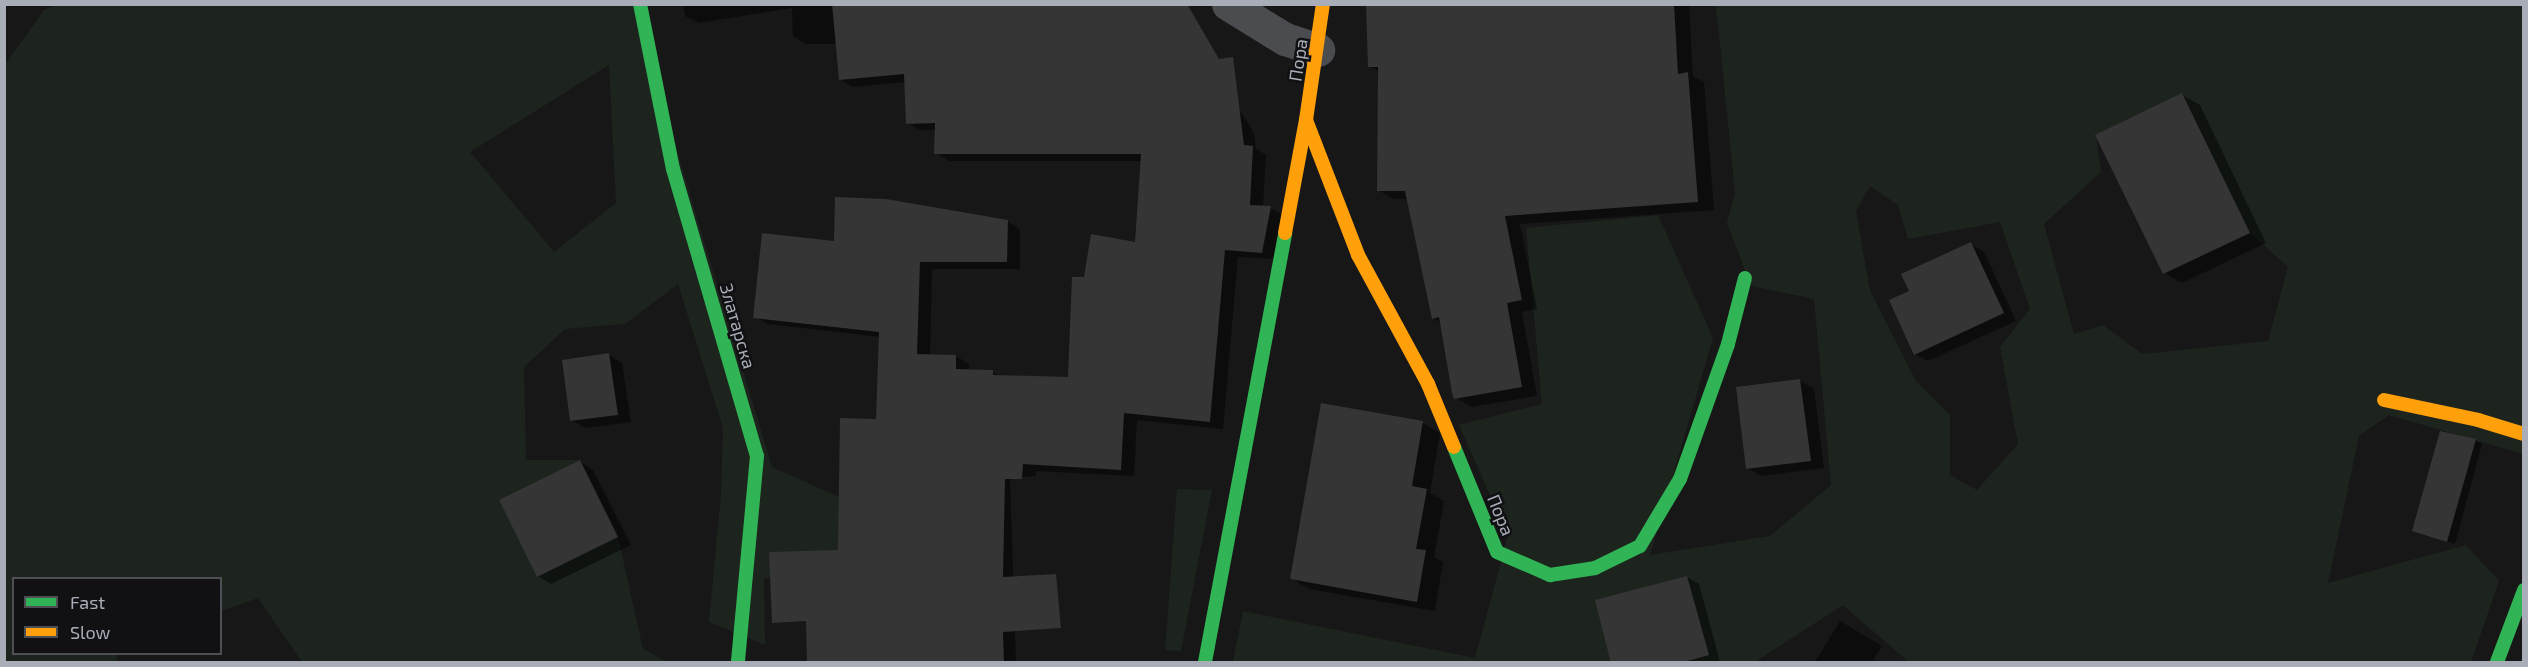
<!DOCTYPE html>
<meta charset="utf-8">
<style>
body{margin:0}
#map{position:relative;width:2528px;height:667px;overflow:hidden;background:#171717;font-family:"Exo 2",sans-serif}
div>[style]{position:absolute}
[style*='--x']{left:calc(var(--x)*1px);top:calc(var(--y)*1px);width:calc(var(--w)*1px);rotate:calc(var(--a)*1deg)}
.green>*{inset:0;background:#1d241e}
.shadow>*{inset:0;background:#0007}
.building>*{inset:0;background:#353536}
.street>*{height:33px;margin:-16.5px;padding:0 16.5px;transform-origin:16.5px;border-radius:16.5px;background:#4b4c50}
.fast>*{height:14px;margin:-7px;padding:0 7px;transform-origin:7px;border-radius:7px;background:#30b455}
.slow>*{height:14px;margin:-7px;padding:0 7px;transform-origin:7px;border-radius:7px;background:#ff9f0a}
span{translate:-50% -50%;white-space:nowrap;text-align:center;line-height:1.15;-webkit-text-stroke:5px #111113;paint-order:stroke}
.street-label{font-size:18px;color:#a8adb8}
.frame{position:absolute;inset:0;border:6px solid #a8adb8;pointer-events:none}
.legend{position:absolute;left:12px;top:577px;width:210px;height:78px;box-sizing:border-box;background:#111113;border:2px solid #4d4f55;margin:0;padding:8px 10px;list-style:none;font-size:18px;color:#a8adb8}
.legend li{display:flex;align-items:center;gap:12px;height:30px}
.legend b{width:30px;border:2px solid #4d4f55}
</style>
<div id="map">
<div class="green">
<div style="clip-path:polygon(evenodd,57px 5px,633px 5px,772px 467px,863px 508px,883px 544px,764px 579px,765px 645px,709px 622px,721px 494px,723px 428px,678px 284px,625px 324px,565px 329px,524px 367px,526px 460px,580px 460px,499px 500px,537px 577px,618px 537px,643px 649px,667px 662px,302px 662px,258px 598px,221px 611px,220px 578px,14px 578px,14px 654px,116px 654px,118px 662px,5px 662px,4px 66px,44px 10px,57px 5px,609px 65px,616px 203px,554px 252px,470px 152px,609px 65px)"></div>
<div style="clip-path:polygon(evenodd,1716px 5px,2523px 5px,2523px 454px,2389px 415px,2359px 436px,2328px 583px,2466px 545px,2499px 581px,2471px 662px,1909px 662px,1843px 605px,1755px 662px,1233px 662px,1243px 611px,1475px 658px,1508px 536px,1459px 425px,1542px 404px,1526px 228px,1658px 215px,1713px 338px,1650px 555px,1770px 536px,1831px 485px,1814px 299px,1751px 286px,1727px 223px,1735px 193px,1716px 5px,2183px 94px,2250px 233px,2288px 267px,2268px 341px,2142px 354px,2103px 325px,2074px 334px,2044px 224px,2101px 172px,2096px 135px,2183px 94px,1716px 5px,1870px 186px,1898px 205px,1908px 239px,2000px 222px,2030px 309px,2000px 347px,2018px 444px,1977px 490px,1950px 475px,1950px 415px,1916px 381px,1870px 291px,1856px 211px,1870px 186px)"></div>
<div style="clip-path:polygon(1177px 489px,1212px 490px,1181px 651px,1165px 650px)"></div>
</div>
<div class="shadow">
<div style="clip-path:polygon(683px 4px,1173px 4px,1254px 133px,1256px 149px,1266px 155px,1263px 207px,1270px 208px,1283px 215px,1275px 259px,1238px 257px,1223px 429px,1137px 420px,1134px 476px,1036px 471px,1036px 476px,1010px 478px,1016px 662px,915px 662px,839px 551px,878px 420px,880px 337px,768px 324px,755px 317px,835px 242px,1007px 221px,1020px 229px,1020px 269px,932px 269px,930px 356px,956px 356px,969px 364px,969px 371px,992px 372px,1002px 377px,1069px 379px,1086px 279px,1136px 243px,1142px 161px,949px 161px,936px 153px,936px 130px,920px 130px,907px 123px,906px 82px,853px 87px,840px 79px,837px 44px,806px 44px,793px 36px,792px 8px,699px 23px,685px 16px)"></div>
<div style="clip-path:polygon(1367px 4px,1689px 4px,1693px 76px,1704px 82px,1714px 210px,1520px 224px,1537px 309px,1522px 312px,1537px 396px,1472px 407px,1456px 398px,1441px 323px,1433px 318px,1408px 199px,1394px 199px,1378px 190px,1380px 72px,1369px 66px)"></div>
<div style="clip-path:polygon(2182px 95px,2200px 105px,2266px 243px,2182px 283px,2164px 273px)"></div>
<div style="clip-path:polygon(1971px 244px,1984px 252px,2016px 321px,1928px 361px,1915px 354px,1911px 292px)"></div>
<div style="clip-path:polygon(609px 355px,622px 363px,631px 422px,585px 428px,572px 420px)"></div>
<div style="clip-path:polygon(1800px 381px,1814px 389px,1824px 468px,1761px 476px,1748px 468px)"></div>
<div style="clip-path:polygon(1423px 423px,1440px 433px,1430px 493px,1444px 501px,1434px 557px,1443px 562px,1435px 611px,1309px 589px,1291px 578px)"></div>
<div style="clip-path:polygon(2475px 440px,2482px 444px,2455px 544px,2413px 530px)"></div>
<div style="clip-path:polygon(580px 462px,593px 470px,631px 545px,551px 584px,538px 576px)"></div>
<div style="clip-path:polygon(1687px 577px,1699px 584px,1720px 662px,1613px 662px)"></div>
<div style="clip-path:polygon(1840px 621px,1882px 646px,1872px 662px,1815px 662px)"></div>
</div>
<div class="building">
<div style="clip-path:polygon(832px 4px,1187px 4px,1219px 59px,1233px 57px,1244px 145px,1253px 146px,1250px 205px,1271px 206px,1262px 253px,1225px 250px,1210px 422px,1124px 413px,1121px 470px,1023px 464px,1022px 479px,1005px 479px,1003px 577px,1056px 574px,1061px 628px,1003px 632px,1004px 663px,807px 663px,806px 621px,772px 623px,769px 552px,838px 550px,840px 418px,876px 419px,879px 332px,753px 318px,762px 233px,834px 241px,835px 197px,886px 199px,1008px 220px,1007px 262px,920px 262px,917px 354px,956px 355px,956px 369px,993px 370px,993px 375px,1068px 377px,1072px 277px,1084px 277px,1091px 234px,1135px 242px,1141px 154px,934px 154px,935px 123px,906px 124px,904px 74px,839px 80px)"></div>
<div style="clip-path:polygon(1366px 4px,1674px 4px,1678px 74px,1688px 72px,1698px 202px,1505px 216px,1522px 300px,1507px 303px,1522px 387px,1454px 399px,1452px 393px,1439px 317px,1432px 319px,1405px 191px,1377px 191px,1378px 67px,1368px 67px)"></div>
<div style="clip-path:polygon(2182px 93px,2250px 233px,2163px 274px,2095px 135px)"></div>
<div style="clip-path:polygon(1971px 242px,2004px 313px,1914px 355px,1889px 300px,1909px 291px,1901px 274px)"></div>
<div style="clip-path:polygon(609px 353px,618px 415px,570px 421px,562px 360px)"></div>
<div style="clip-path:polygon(1800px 379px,1811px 461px,1746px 469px,1736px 387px)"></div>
<div style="clip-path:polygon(1321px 403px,1423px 421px,1412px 486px,1427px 489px,1416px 549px,1426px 550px,1417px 602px,1290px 579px)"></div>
<div style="clip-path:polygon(2440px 431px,2476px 439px,2447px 542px,2412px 531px)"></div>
<div style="clip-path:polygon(580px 460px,618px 537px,537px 577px,499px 500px)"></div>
<div style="clip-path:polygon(1687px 576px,1709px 655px,1680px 663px,1611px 663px,1595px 600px)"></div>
</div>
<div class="street">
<div style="--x:1228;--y:4;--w:67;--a:31.6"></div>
<div style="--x:1285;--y:39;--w:35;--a:18"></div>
</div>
<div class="fast">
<div style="--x:640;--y:4;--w:168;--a:78.7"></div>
<div style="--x:673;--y:169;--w:299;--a:73.7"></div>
<div style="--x:757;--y:456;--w:207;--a:95.3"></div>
<div style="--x:1454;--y:447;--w:113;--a:67.7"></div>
<div style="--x:1497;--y:552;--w:58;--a:23.5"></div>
<div style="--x:1550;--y:575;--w:46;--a:-8.8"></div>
<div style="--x:1595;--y:568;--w:50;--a:-26.1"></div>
<div style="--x:1640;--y:546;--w:78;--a:-59.2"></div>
<div style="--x:1680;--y:479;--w:143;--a:-70.4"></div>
<div style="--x:1728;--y:344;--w:68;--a:-75.6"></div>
<div style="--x:1205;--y:662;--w:436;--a:-79.4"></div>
<div style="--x:2497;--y:662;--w:77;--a:-69.4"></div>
</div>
<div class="slow">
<div style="--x:1306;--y:120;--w:145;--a:68.9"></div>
<div style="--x:1358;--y:255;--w:147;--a:61.5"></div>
<div style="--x:1428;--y:384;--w:68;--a:67.6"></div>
<div style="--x:1285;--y:233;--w:115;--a:-79.5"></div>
<div style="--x:1306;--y:120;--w:117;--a:-81.7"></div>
<div style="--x:2384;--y:400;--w:96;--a:12"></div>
<div style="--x:2478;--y:420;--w:48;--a:16.9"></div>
</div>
<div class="street-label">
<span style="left:1298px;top:60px;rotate:-81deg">Пора</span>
<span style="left:738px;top:326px;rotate:74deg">Златарска</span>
<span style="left:1501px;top:515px;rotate:68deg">Пора</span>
</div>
<div class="frame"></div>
<ul class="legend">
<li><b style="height:8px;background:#30b455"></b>Fast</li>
<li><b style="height:8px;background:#ff9f0a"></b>Slow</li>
</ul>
</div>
